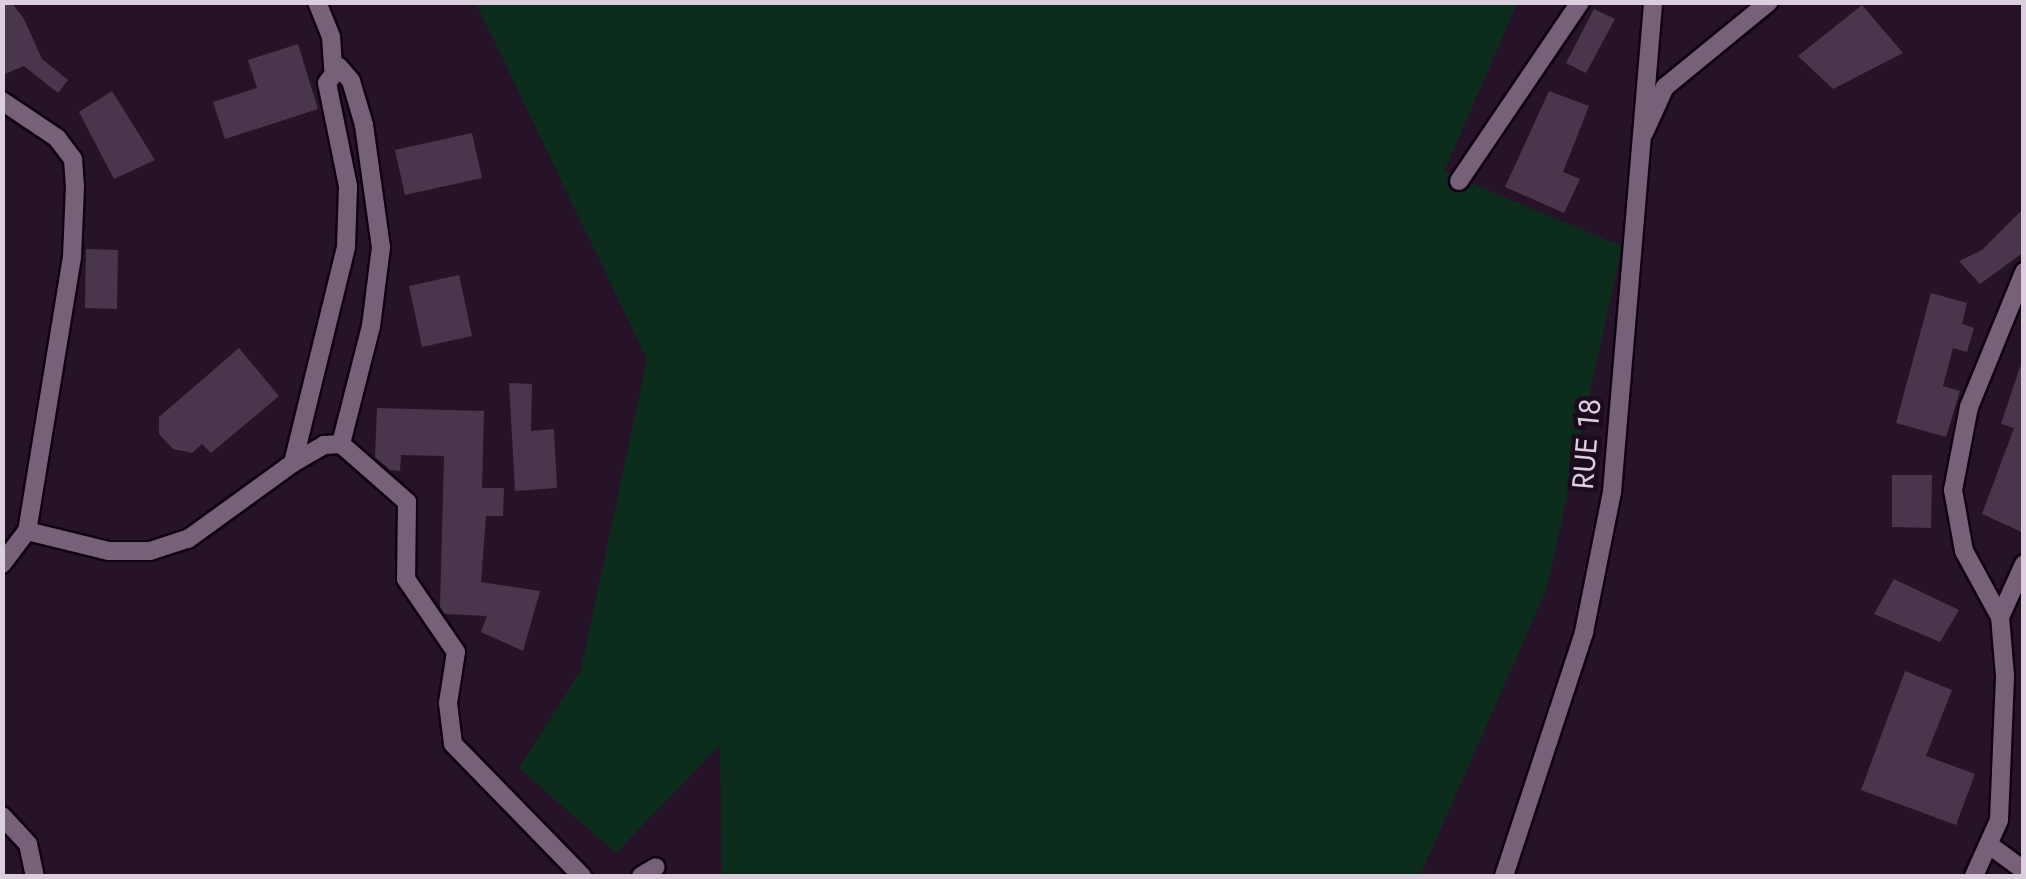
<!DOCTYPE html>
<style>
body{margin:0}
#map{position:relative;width:2026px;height:879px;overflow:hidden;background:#261328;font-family:Jost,sans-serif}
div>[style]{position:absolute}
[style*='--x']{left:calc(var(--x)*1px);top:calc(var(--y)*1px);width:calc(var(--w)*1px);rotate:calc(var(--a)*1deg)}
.green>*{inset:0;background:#0c2d1b}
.building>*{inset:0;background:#4a364c}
.roads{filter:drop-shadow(2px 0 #0e0110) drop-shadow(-2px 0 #0e0110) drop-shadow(0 2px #0e0110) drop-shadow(0 -2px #0e0110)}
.street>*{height:18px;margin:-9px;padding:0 9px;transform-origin:9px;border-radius:9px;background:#776179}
span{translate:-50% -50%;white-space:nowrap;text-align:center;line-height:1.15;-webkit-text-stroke:9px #1c0a1e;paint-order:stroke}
.street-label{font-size:30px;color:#dccfdd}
.frame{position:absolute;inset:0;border:5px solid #dccfdd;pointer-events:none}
</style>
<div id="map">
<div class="green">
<div style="clip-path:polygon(476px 3px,1517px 3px,1444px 172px,1622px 246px,1547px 588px,1420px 876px,722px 876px,720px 745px,616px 853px,519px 768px,581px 670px,647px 359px)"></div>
</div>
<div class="building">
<div style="clip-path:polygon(2px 2px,11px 2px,24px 19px,42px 59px,68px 80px,58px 93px,24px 66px,2px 75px)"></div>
<div style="clip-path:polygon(1862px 5px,1903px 53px,1833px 89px,1798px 56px)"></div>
<div style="clip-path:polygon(1594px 9px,1615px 19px,1586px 73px,1566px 63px)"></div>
<div style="clip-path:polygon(298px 44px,318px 109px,225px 139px,213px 102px,257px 88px,248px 60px)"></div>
<div style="clip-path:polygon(112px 91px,155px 160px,114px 179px,79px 112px)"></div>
<div style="clip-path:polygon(1549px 91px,1589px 106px,1563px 172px,1580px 179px,1564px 213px,1505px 187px)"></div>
<div style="clip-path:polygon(472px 133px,482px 178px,405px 195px,395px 150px)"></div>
<div style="clip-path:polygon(2024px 208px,2024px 252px,1980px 284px,1959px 261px,1982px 250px)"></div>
<div style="clip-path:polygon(86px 249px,118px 250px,117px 309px,85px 308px)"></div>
<div style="clip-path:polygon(459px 275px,472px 336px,422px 347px,409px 286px)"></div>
<div style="clip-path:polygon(1931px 293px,1967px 303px,1962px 324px,1974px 328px,1967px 352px,1953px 348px,1943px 386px,1960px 391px,1946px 437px,1896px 423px)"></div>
<div style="clip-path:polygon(239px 348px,279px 396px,211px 453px,202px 444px,192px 453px,173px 449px,159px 434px,159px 417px)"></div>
<div style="clip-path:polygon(2020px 367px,2024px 367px,2024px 533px,1982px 514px,2014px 428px,2001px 424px)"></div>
<div style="clip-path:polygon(509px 383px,532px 384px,531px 431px,554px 429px,557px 488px,515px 491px)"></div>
<div style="clip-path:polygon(377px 408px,484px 411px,482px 488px,504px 488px,503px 516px,486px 516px,481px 582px,540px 591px,523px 651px,481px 632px,487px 616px,445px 614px,440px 607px,444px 456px,401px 455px,400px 471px,390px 470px,375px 457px)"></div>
<div style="clip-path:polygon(1892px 475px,1932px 475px,1931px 528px,1892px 527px)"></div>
<div style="clip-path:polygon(1894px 579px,1959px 610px,1940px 642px,1874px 614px)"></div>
<div style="clip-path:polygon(1905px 671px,1952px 690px,1926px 756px,1975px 774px,1956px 825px,1861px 790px)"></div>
</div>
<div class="roads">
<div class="street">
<div style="--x:317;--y:2;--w:38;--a:68"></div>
<div style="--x:331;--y:37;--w:32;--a:86"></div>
<div style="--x:2;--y:101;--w:66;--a:33.9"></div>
<div style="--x:57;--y:138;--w:26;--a:53"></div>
<div style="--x:73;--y:159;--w:27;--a:86"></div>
<div style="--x:75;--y:186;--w:71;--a:92.4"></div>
<div style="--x:72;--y:257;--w:278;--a:99.3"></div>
<div style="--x:1644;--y:133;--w:51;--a:-65.5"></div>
<div style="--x:1665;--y:87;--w:134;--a:-39.3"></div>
<div style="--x:1459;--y:181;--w:216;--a:-55.9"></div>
<div style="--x:293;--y:463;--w:222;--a:-76.2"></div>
<div style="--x:346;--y:247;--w:61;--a:-88.1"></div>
<div style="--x:348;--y:186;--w:105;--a:-101.5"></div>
<div style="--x:327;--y:83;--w:20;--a:-53"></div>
<div style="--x:339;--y:67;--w:18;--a:49"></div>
<div style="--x:351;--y:81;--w:46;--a:73.5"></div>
<div style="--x:364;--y:125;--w:123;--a:82.1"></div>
<div style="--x:381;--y:247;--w:80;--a:97.2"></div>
<div style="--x:371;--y:326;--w:122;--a:104.3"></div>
<div style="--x:2;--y:564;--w:41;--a:-52.9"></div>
<div style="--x:27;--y:531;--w:84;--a:13.7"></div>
<div style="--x:109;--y:551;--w:41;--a:0"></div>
<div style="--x:150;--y:551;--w:40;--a:-18"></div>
<div style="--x:188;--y:539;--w:130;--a:-35.9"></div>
<div style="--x:293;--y:463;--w:36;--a:-30"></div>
<div style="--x:324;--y:445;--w:17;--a:-3"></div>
<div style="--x:341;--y:444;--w:88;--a:41.3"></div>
<div style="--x:407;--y:502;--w:77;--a:90.7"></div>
<div style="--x:406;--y:579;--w:88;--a:55.6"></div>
<div style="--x:456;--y:652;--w:52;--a:98.9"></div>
<div style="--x:448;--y:703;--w:41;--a:83"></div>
<div style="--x:453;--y:744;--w:185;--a:45.7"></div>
<div style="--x:2000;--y:617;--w:58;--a:-65.6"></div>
<div style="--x:2;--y:816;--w:38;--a:47"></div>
<div style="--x:28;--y:844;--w:33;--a:78"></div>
<div style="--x:1992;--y:847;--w:39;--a:36"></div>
<div style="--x:641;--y:876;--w:17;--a:-31"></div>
<div style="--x:1504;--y:876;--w:257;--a:-71.8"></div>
<div style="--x:1584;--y:632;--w:143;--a:-78.7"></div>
<div style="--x:1612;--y:492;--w:492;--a:-85.2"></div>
<div style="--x:1974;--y:876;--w:61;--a:-65.9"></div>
<div style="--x:1999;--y:820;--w:144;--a:-87.6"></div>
<div style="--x:2005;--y:676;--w:59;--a:-94.8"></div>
<div style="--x:2000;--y:617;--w:75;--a:-118.6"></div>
<div style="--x:1964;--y:551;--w:62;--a:-100.2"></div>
<div style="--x:1953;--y:490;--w:85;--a:-79.1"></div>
<div style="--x:1969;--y:407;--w:146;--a:-67.8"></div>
</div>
</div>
<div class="street-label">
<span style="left:1587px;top:444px;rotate:-85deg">RUE 18</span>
</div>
<div class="frame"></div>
</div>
